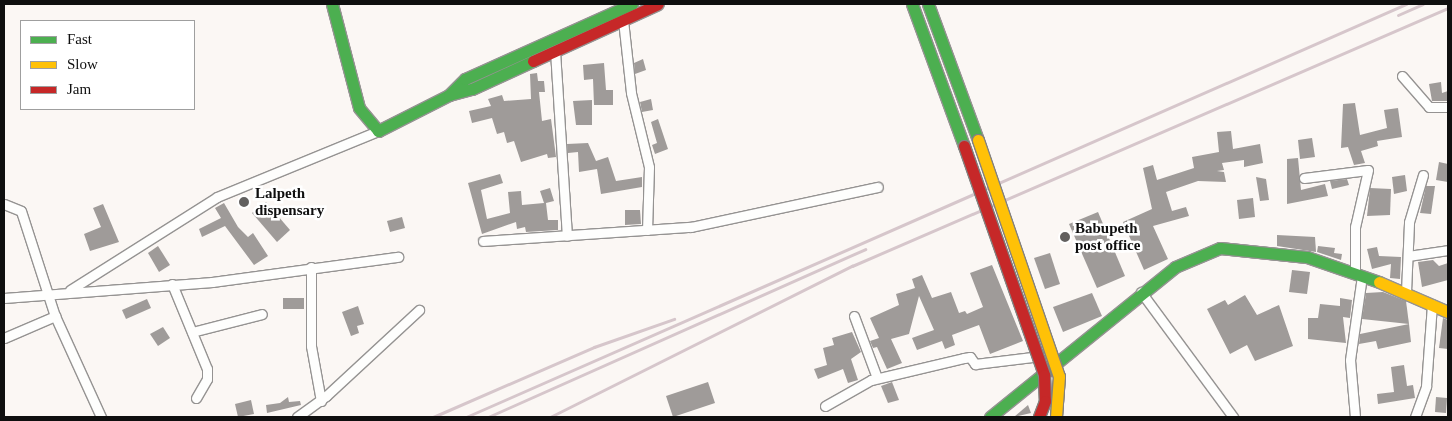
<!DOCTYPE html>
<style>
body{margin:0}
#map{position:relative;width:1452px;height:421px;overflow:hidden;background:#fbf7f4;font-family:"Times New Roman",serif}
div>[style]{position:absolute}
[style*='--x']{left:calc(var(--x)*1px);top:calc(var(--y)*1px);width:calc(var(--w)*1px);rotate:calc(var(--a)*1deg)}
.building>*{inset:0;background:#9f9b99}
.roads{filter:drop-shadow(1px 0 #959392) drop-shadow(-1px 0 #959392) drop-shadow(0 1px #959392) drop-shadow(0 -1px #959392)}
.street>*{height:9px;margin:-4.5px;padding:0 4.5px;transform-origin:4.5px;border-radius:4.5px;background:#fefefd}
.fast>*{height:11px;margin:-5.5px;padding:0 5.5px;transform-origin:5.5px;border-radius:5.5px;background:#4caf50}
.slow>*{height:11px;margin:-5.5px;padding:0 5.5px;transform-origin:5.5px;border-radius:5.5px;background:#ffc107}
.jam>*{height:11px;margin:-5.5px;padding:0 5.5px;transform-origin:5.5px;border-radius:5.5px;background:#c62828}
.rail>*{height:3px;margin:-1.5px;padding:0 1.5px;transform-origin:1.5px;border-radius:1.5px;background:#d6c6cb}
.bridges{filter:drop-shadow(1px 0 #83817f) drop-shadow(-1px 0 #83817f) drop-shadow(0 1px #83817f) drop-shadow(0 -1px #83817f)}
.slow-bridge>*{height:11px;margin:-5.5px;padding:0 5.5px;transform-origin:5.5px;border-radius:5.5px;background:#ffc107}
.jam-bridge>*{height:11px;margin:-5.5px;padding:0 5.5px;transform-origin:5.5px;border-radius:5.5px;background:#c62828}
.dots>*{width:14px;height:14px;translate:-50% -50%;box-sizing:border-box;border:2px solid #fff;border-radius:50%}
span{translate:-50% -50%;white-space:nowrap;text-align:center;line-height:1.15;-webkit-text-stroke:5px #fff;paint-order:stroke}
.poi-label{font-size:15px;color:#0f0f0f;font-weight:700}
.left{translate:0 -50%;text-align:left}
.frame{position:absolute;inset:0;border:5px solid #0f0f0f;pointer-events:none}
.legend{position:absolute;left:20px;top:20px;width:175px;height:90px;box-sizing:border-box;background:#fff;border:1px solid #9f9f9f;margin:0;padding:6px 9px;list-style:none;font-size:15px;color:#0f0f0f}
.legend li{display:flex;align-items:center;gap:10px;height:25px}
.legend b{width:25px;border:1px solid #9f9f9f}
</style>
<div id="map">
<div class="building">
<div style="clip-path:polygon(643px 59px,646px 70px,635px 74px,634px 63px)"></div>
<div style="clip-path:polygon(604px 63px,606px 90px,613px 90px,613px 105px,594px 105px,593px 79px,584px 80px,583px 65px)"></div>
<div style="clip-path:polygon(537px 73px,538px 81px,544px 81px,545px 92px,539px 92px,542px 121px,551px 119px,556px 157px,548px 158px,547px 154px,521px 162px,514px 141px,507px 143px,504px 132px,497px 134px,492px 118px,472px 123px,469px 111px,491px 106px,488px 99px,502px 95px,504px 101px,531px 99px,530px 74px)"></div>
<div style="clip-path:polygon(1441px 82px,1442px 93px,1448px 91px,1448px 101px,1432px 101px,1429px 84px)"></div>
<div style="clip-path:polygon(651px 99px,653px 110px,642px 112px,640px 102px)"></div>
<div style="clip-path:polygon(592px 100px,592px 125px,576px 125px,573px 101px)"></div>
<div style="clip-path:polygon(1355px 103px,1360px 135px,1387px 128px,1384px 110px,1398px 108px,1402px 137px,1377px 141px,1378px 146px,1361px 151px,1365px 163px,1354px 165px,1348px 147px,1341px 148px,1343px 104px)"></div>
<div style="clip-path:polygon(658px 119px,668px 149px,655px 154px,652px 145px,657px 143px,651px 122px)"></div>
<div style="clip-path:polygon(1231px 131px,1233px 149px,1260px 144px,1263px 163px,1244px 167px,1244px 160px,1222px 163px,1224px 170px,1217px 171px,1224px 172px,1226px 182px,1198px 181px,1166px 192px,1172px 211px,1186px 207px,1189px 216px,1153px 226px,1168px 259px,1144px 270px,1123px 222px,1152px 209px,1143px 168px,1153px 165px,1157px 180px,1194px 168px,1192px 157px,1219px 152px,1217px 132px)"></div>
<div style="clip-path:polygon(1312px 138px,1315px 157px,1300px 159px,1298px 140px)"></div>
<div style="clip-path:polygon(588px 143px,596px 161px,608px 157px,616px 181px,642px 177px,642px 187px,601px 194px,597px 169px,579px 172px,578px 152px,568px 153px,567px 144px)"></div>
<div style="clip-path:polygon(1298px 158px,1301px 190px,1325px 184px,1328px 196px,1287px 204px,1287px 159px)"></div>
<div style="clip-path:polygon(1439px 162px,1448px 164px,1448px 182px,1436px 180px)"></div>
<div style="clip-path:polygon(500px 174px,503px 183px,481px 190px,487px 219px,510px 213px,508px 192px,521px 191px,522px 205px,544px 203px,540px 191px,550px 188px,554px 201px,546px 203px,548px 220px,558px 220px,558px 230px,526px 232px,525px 227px,517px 229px,516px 222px,482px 234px,468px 183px)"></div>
<div style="clip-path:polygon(1405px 175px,1407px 191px,1394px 194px,1392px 177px)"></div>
<div style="clip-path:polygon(1256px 177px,1266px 179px,1269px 200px,1260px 201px)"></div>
<div style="clip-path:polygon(1347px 179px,1349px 185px,1332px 189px,1330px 181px)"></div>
<div style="clip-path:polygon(1426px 186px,1435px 186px,1431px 214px,1420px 213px)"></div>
<div style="clip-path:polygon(1370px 188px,1391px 189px,1390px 215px,1367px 216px)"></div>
<div style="clip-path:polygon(1253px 198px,1255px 217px,1239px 219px,1237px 200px)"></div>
<div style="clip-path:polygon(266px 202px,290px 230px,277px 242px,252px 213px)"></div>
<div style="clip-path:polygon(224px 203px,238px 227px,248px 237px,253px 233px,268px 256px,254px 265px,225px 226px,202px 237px,199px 229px,221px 218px,215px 208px)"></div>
<div style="clip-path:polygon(103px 204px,119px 242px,90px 251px,84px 234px,101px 227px,93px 208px)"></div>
<div style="clip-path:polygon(625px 210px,640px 210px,641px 224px,625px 225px)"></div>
<div style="clip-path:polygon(1098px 212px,1125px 276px,1097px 288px,1069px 224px)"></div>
<div style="clip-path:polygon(402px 217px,405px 228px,390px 232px,387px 221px)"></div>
<div style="clip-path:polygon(1277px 235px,1315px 237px,1316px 252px,1277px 246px)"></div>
<div style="clip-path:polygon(158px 246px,170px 265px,159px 272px,148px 253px)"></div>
<div style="clip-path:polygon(1318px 246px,1335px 248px,1334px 253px,1342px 254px,1341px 260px,1317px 252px)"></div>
<div style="clip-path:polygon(1377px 247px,1379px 256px,1401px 257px,1400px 279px,1390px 278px,1391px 264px,1372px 269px,1367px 249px)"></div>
<div style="clip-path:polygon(1050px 253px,1060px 284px,1045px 289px,1034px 258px)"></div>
<div style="clip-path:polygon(1433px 260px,1439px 266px,1448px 263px,1448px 280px,1422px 287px,1418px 262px)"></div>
<div style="clip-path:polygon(992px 265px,1023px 341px,990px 354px,979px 325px,952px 335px,955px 345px,945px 349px,942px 341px,917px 350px,912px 338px,934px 330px,919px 296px,909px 334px,891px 339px,902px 363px,887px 369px,877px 347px,873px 348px,870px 341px,879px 338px,870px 318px,899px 305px,896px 294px,915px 288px,912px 279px,922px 275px,932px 298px,951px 292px,959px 313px,965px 311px,967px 314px,983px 307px,970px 273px)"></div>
<div style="clip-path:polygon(1292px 270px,1310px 272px,1307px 294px,1289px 292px)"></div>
<div style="clip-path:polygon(1383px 292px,1406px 301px,1409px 324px,1362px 319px,1366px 293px)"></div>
<div style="clip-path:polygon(1092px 293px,1102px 316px,1063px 332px,1053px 307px)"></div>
<div style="clip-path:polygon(1245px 295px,1257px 315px,1279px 305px,1293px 346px,1255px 361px,1247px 345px,1230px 354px,1207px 309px,1225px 300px,1228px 305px)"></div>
<div style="clip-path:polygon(283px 298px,304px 298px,304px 309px,283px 309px)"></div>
<div style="clip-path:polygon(1340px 298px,1352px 300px,1350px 318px,1343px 317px,1346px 343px,1308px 339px,1308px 318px,1318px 318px,1320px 304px,1340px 306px)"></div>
<div style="clip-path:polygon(147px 299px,151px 308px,126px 319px,122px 310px)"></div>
<div style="clip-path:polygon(358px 306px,364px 324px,357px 326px,359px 333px,351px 336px,342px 312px)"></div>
<div style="clip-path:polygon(1443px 318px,1448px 320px,1448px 349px,1439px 348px)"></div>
<div style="clip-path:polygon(1409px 324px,1411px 342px,1378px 349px,1376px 341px,1359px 344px,1360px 334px)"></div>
<div style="clip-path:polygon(163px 327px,170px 338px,158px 346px,150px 334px)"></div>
<div style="clip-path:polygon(852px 332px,861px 352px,851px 359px,858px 380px,848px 383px,843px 369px,818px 379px,814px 369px,827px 365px,823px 348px,834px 345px,832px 338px)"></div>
<div style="clip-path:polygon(1404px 365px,1407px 386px,1413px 385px,1415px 398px,1378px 404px,1377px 394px,1394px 392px,1391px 367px)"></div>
<div style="clip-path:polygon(708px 382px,715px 403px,673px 417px,666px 396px)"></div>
<div style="clip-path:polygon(892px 382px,899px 400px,888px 403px,881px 386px)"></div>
<div style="clip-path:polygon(288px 397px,289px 402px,300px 401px,301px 405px,267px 413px,266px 405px,280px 403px)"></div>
<div style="clip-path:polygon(1436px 397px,1447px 398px,1446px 413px,1435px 412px)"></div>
<div style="clip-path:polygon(251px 400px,254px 414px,238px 417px,235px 404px)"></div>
<div style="clip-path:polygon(1028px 405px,1031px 413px,1014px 417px)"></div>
</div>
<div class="roads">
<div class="street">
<div style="--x:623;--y:20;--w:73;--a:83.7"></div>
<div style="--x:631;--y:93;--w:76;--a:76.3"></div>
<div style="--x:649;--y:167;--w:63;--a:91.8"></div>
<div style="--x:555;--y:51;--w:185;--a:86.3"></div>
<div style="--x:1402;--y:76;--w:41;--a:48.9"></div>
<div style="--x:1429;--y:107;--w:19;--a:0"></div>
<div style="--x:1304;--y:178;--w:64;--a:-7.1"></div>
<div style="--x:1368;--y:170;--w:58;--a:102.8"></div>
<div style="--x:1355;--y:227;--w:47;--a:90"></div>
<div style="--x:4;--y:204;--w:18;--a:22"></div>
<div style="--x:21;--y:211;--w:110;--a:72.1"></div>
<div style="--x:55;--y:316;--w:111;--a:65.5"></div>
<div style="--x:483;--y:241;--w:208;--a:-3.9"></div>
<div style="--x:691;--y:227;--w:191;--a:-12.1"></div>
<div style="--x:1408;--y:256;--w:40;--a:-8.5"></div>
<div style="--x:311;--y:267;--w:79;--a:90"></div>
<div style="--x:311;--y:346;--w:56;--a:79.7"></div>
<div style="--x:172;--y:284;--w:92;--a:67.6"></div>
<div style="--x:207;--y:369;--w:10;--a:90"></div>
<div style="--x:207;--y:379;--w:22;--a:120"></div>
<div style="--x:70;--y:290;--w:174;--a:-32.3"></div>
<div style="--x:217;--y:197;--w:174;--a:-22.3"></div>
<div style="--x:1141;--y:292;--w:155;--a:53.6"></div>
<div style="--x:1406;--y:292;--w:70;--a:-87.5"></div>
<div style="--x:1409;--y:222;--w:49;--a:-73.4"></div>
<div style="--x:4;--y:298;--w:209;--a:-4.4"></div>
<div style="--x:212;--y:282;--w:188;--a:-7.7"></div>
<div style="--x:854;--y:316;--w:66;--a:69.6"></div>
<div style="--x:192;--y:332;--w:72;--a:-14.4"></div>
<div style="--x:4;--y:338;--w:56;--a:-23.3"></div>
<div style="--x:825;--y:406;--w:53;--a:-29.5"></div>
<div style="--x:871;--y:380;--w:96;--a:-13.3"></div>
<div style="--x:964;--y:358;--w:6;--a:-9"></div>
<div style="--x:970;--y:357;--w:9;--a:54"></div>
<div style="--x:975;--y:364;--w:66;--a:-6.9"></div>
<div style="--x:297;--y:417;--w:36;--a:-36"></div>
<div style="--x:326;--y:396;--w:127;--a:-42.8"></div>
<div style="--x:1355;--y:417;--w:57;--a:-95"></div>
<div style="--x:1350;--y:360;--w:85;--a:-81.9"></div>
<div style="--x:1415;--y:417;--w:33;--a:-70"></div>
<div style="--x:1426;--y:386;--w:82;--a:-85.8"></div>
</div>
<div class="fast">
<div style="--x:332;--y:4;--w:107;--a:75.4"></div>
<div style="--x:359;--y:108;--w:30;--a:50"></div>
<div style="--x:378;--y:131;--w:80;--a:-26.9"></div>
<div style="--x:449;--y:95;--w:24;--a:-15"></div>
<div style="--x:472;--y:89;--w:67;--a:-24.7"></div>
<div style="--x:912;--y:4;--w:151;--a:69.9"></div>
<div style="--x:928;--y:4;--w:145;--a:69.8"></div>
<div style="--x:449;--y:95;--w:23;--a:-45"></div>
<div style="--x:465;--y:79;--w:183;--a:-24.2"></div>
<div style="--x:990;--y:417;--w:238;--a:-39"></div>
<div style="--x:1175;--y:267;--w:49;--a:-22.9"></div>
<div style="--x:1220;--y:248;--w:87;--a:5.9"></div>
<div style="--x:1307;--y:257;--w:76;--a:19.1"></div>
</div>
<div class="slow">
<div style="--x:1379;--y:282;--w:75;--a:23.5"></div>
</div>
<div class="jam">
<div style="--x:533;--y:61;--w:137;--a:-24.5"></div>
</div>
</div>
<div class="rail">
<div style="--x:1398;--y:15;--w:27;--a:-24"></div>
<div style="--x:433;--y:417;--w:176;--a:-23.5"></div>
<div style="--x:594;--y:347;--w:85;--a:-19.3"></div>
<div style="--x:466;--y:417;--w:1027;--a:-23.72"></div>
<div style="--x:488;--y:417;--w:413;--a:-24"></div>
<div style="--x:550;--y:417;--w:338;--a:-26.6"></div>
<div style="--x:852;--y:266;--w:649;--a:-23.41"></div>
</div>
<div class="bridges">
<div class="slow-bridge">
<div style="--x:978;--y:140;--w:250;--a:71.1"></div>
<div style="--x:1059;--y:376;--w:41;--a:94.2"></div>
</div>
<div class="jam-bridge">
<div style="--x:964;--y:146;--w:243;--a:70.7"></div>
<div style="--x:1044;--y:375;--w:26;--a:88"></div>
<div style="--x:1045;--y:401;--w:17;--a:111"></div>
</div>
</div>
<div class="dots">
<div style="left:244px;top:202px;background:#62605f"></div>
<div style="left:1065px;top:237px;background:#62605f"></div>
</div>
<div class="poi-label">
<span class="left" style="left:255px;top:202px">Lalpeth<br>dispensary</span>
<span class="left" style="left:1075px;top:237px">Babupeth<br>post office</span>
</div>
<div class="frame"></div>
<ul class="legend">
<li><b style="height:6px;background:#4caf50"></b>Fast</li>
<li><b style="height:6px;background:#ffc107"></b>Slow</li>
<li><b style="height:6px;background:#c62828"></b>Jam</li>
</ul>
</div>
